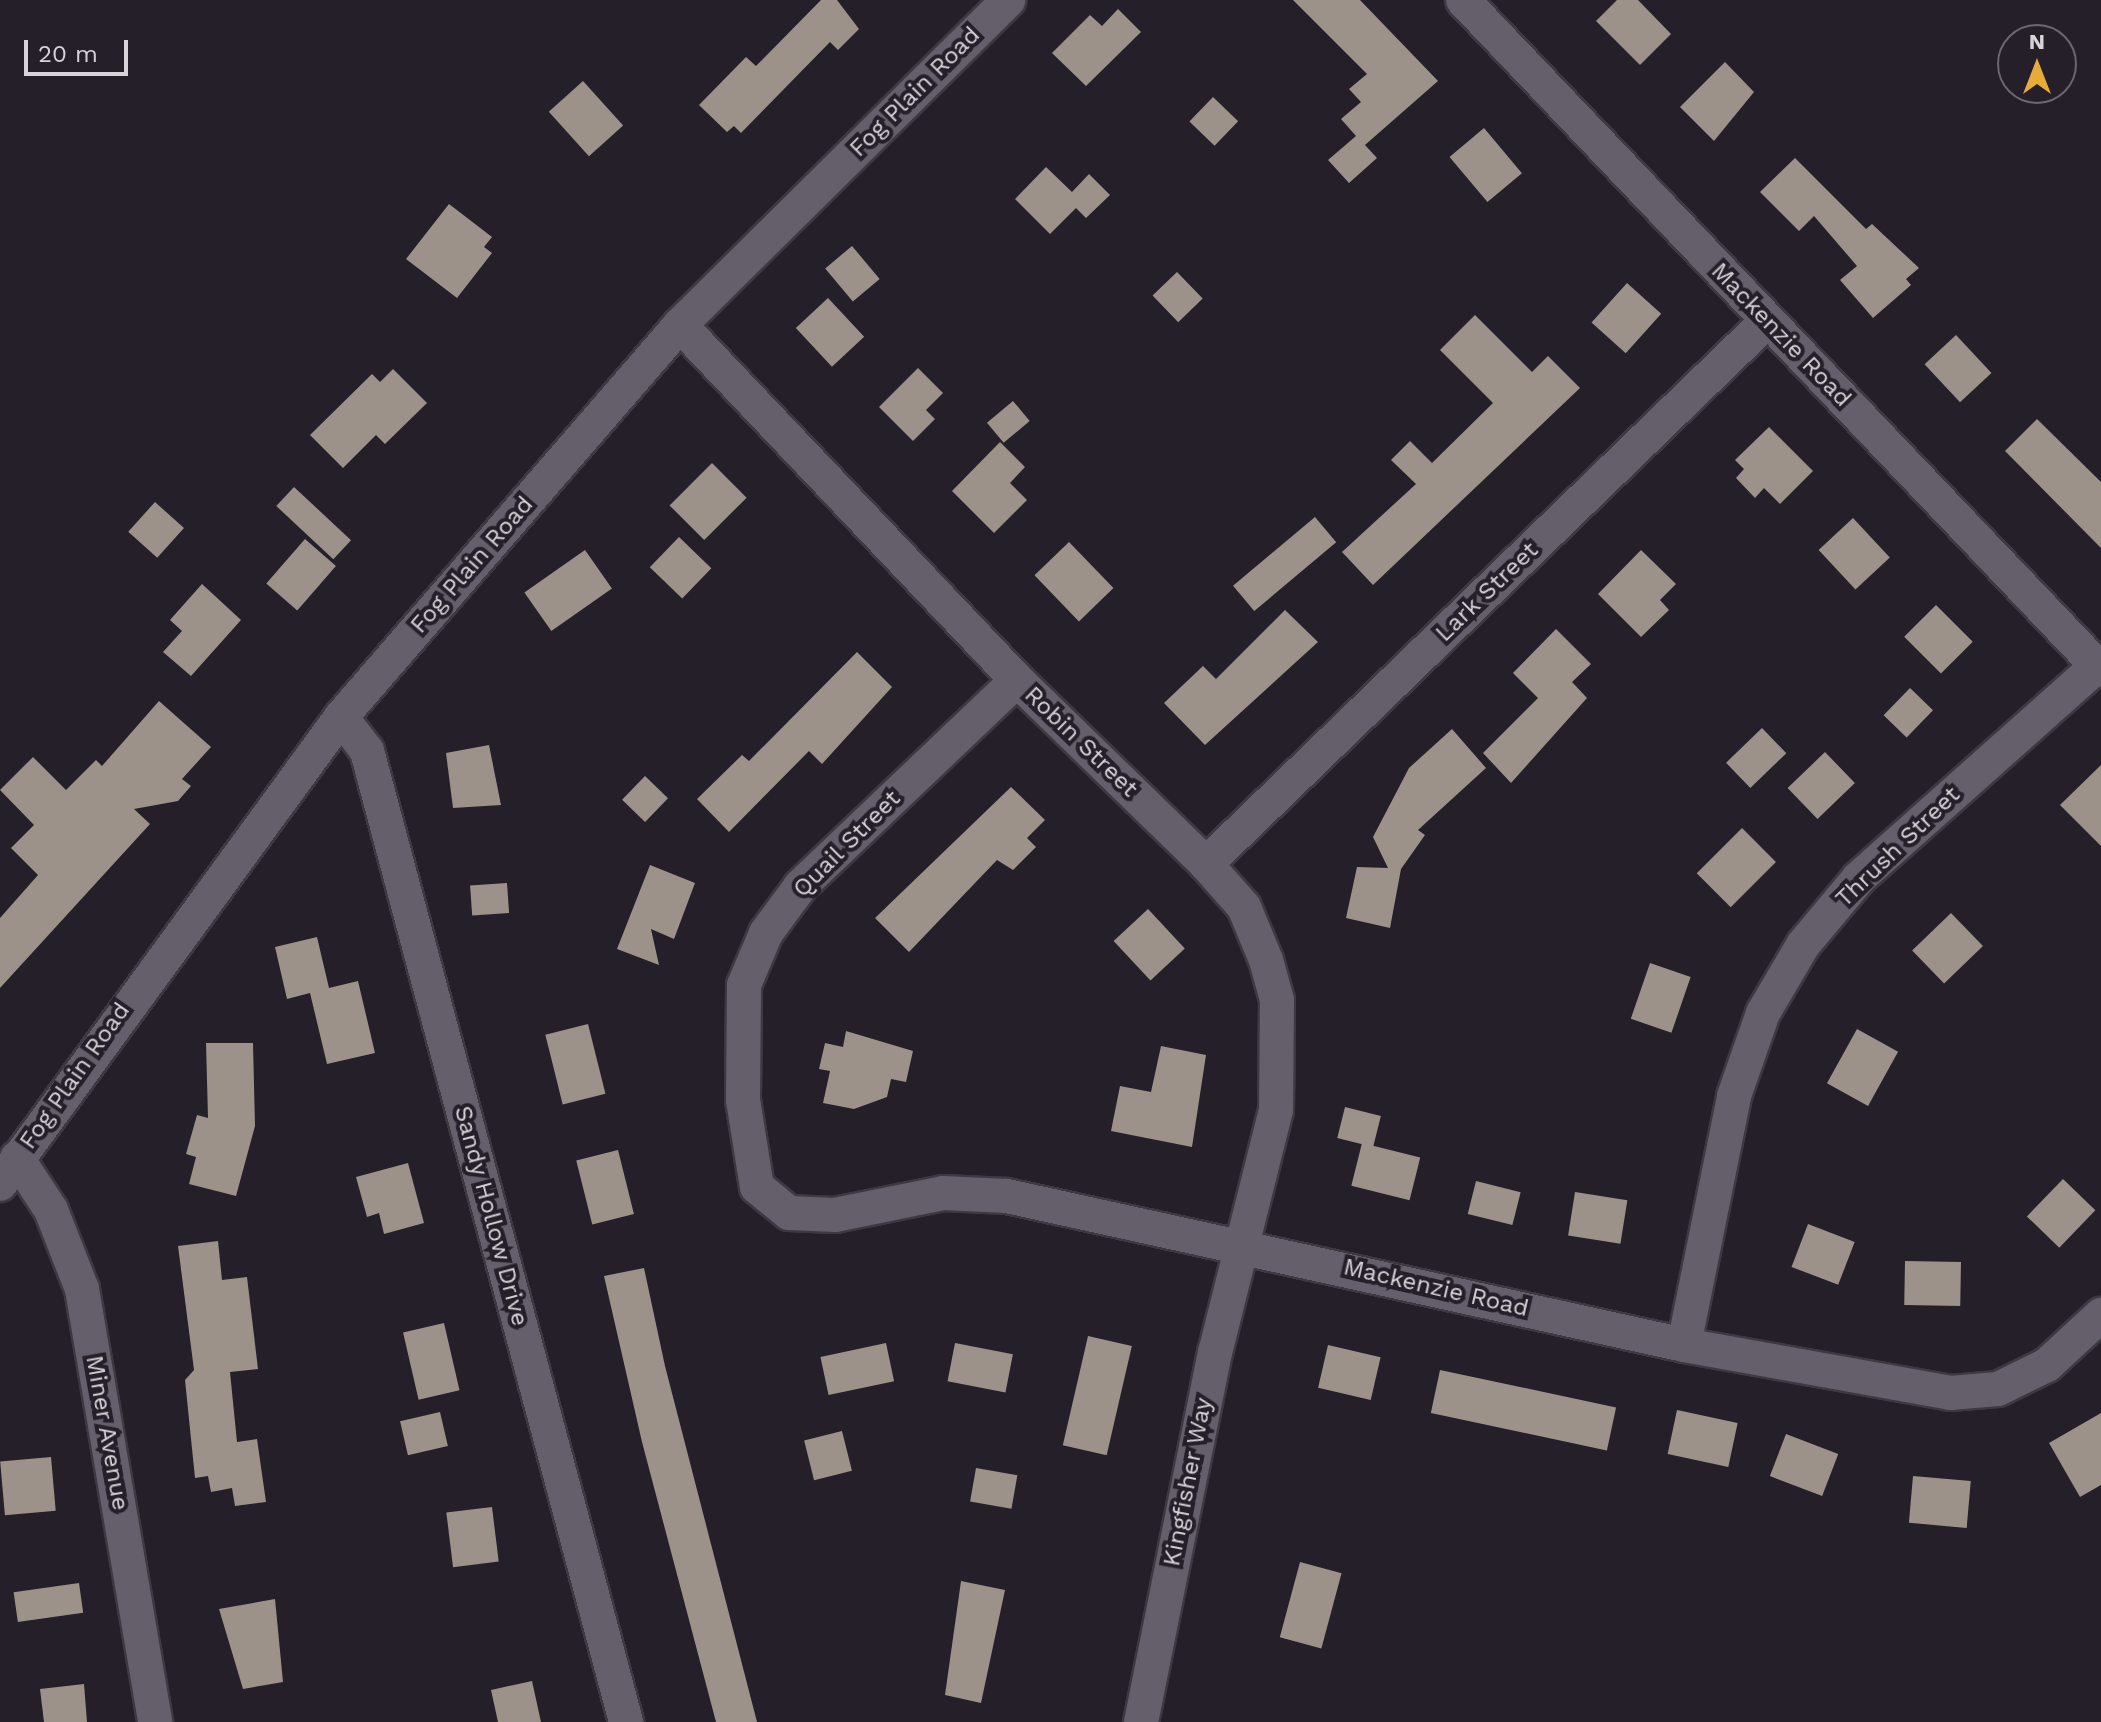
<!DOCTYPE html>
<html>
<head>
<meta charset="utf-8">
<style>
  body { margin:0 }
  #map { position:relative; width:2101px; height:1722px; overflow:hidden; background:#241f28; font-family:"Work Sans",sans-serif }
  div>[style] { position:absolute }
  .building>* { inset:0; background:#9d928a; transform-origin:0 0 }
  .roads { filter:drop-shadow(2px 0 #3d3941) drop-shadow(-2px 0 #3d3941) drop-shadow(0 2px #3d3941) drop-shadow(0 -2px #3d3941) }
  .minor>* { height:34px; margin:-17px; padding:0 17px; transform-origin:17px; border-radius:17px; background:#645f6a }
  span { translate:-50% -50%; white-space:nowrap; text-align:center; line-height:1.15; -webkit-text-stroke:8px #241f28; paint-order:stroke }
  .street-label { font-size:24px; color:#d6d3d9 }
  .north { position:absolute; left:1997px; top:24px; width:80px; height:80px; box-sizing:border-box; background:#241f28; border:2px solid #6b676f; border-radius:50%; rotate:0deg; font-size:22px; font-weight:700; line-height:32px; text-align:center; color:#d6d3d9 }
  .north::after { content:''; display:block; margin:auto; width:28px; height:36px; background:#e7ac37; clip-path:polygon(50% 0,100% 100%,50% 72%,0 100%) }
  .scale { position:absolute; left:24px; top:40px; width:104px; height:36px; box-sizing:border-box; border:4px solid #d6d3d9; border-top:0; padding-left:10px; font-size:24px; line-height:28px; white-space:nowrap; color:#d6d3d9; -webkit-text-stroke:6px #241f28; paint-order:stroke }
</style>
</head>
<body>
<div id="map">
  <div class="building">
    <i style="clip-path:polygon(821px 0,837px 0,859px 29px,838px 50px,830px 42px,741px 133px,734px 126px,727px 132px,699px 105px,746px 57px,756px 66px)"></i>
    <i style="clip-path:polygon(1293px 0,1360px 0,1438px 81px,1365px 145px,1377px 158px,1349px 183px,1328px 160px,1356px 136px,1341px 119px,1361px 102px,1349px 89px,1367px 74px)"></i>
    <i style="clip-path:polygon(1617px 0,1638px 0,1671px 34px,1640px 65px,1596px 21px)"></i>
    <i style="clip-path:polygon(1118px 9px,1141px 32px,1086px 86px,1052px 53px,1090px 15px,1102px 26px)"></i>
    <i style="clip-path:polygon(1725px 62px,1754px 92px,1714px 141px,1680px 107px)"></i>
    <i style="left:583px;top:81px;width:60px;height:46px;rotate:48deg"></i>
    <i style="left:1213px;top:97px;width:35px;height:34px;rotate:44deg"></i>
    <i style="left:1484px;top:128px;width:59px;height:45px;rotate:50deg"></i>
    <i style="clip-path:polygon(1795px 158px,1866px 229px,1872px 224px,1919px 268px,1906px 279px,1911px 285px,1873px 318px,1840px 280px,1857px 266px,1814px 216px,1799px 231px,1760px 192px)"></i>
    <i style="clip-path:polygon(1046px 167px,1072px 192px,1089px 174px,1110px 195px,1086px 218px,1076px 208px,1050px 234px,1015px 199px)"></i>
    <i style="clip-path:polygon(449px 204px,492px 237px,484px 247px,492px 253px,457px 298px,406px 259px)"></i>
    <i style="left:852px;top:246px;width:43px;height:35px;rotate:50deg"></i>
    <i style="left:1177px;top:272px;width:37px;height:34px;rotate:46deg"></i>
    <i style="left:1627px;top:283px;width:46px;height:53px;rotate:42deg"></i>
    <i style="left:828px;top:298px;width:53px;height:44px;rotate:47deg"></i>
    <i style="clip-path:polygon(1475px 315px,1532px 372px,1548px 356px,1580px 388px,1373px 585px,1342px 552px,1416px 484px,1391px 460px,1410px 441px,1432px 463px,1493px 403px,1440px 350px)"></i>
    <i style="left:1956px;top:335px;width:52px;height:43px;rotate:47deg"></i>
    <i style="clip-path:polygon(918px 368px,943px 393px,926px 410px,935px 419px,913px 441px,879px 407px)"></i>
    <i style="clip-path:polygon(393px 369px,427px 403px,385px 444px,376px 435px,343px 468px,310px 435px,372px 374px,380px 382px)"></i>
    <i style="left:1013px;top:401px;width:26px;height:34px;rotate:50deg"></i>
    <i style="clip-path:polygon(2037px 419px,2101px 482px,2101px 548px,2005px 451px)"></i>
    <i style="clip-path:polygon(1769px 427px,1813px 471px,1780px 504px,1764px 488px,1755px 498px,1736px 478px,1744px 469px,1735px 460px)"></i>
    <i style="clip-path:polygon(1000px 442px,1025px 467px,1010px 483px,1027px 500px,994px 533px,952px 491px)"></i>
    <i style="left:712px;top:463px;width:49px;height:60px;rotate:45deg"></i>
    <i style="left:294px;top:487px;width:78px;height:26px;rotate:43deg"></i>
    <i style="left:155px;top:502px;width:39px;height:40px;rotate:42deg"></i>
    <i style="left:1315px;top:517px;width:33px;height:107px;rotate:50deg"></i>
    <i style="left:1853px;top:518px;width:54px;height:47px;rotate:47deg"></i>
    <i style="left:679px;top:537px;width:45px;height:42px;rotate:44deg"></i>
    <i style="left:305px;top:539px;width:41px;height:59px;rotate:41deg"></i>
    <i style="left:1069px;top:542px;width:64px;height:48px;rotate:46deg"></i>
    <i style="left:585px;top:550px;width:47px;height:74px;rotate:55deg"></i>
    <i style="clip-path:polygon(1641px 550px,1676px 584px,1660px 600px,1669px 610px,1641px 637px,1598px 594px)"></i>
    <i style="clip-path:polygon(202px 584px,241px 620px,191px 676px,163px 652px,182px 631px,170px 620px)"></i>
    <i style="left:1936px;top:605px;width:52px;height:45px;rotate:45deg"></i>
    <i style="clip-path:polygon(1285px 610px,1318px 642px,1205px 745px,1164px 703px,1203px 666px,1216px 679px)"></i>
    <i style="clip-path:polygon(1556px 629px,1591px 664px,1572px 682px,1587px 698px,1511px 783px,1483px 753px,1538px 698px,1513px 673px)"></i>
    <i style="clip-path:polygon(857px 652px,892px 687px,822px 764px,809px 751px,729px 832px,697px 799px,742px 755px,749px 761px)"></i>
    <i style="left:1910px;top:688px;width:32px;height:38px;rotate:44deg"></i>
    <i style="clip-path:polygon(159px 701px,211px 747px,182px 779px,191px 786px,178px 801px,134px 809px,150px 824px,0 988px,0 918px,38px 875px,11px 848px,34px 825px,0 790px,33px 757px,66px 790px,96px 760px,102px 766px)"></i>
    <i style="left:1762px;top:728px;width:35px;height:50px;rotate:46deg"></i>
    <i style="clip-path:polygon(1452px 729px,1486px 768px,1418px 830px,1425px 835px,1401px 869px,1390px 928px,1346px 918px,1357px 867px,1388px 868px,1373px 837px,1409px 768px)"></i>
    <i style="clip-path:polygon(489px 745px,501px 805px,453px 808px,446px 753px)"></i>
    <i style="left:1825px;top:752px;width:43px;height:52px;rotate:46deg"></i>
    <i style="clip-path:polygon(2101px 765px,2101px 846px,2060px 805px)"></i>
    <i style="left:645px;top:776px;width:32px;height:33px;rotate:44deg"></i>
    <i style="clip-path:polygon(1011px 787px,1045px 820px,1027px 838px,1036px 847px,1013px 870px,997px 860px,909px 952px,875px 918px)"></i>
    <i style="left:1742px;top:828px;width:48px;height:64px;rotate:45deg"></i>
    <i style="clip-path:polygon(650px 865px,695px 883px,674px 939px,651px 929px,659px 965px,617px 949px)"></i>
    <i style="left:507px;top:883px;width:30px;height:37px;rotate:86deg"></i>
    <i style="left:1148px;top:909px;width:54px;height:47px;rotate:47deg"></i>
    <i style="left:1951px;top:913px;width:46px;height:54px;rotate:46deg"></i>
    <i style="clip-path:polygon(317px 937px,329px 988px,358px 981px,375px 1053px,327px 1064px,310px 993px,287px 999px,275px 947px)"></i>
    <i style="left:1650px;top:963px;width:43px;height:59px;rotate:19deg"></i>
    <i style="left:588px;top:1024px;width:72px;height:44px;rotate:76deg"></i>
    <i style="left:1857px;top:1029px;width:47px;height:62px;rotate:29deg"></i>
    <i style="clip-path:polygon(846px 1031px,913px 1051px,906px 1082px,891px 1079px,887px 1097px,854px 1109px,823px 1103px,830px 1071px,819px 1069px,825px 1043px,843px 1047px)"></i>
    <i style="clip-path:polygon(206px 1043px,253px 1043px,255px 1126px,236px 1196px,189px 1184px,196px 1157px,186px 1154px,197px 1115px,208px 1118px)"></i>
    <i style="clip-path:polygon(1161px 1046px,1206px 1055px,1192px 1147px,1111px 1131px,1120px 1086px,1151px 1092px)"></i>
    <i style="left:1345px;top:1107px;width:37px;height:32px;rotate:14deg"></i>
    <i style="left:1362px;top:1143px;width:60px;height:44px;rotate:14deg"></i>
    <i style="left:618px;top:1150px;width:66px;height:43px;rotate:76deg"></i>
    <i style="clip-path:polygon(408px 1163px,424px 1223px,384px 1234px,379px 1213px,367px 1217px,356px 1177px)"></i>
    <i style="left:2063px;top:1179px;width:45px;height:52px;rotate:44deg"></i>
    <i style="left:1476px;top:1181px;width:46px;height:34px;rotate:14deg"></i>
    <i style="left:1575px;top:1192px;width:53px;height:44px;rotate:9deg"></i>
    <i style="left:1808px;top:1224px;width:50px;height:46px;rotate:21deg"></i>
    <i style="clip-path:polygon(218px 1241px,222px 1280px,247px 1277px,258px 1369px,230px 1372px,237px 1442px,257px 1439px,266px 1502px,235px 1506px,232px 1488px,211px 1492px,208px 1476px,195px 1478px,185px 1380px,194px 1370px,178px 1246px)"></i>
    <i style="left:1905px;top:1261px;width:56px;height:44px;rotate:1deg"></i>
    <i style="clip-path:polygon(644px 1268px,665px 1366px,757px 1722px,716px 1722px,642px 1442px,604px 1276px)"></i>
    <i style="left:444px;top:1323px;width:69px;height:42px;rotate:77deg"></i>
    <i style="left:1088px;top:1336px;width:45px;height:112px;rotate:13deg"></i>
    <i style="left:886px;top:1343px;width:39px;height:67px;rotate:78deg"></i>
    <i style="left:955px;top:1343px;width:59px;height:39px;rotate:11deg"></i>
    <i style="left:1328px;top:1345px;width:54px;height:44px;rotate:13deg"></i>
    <i style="left:1440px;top:1370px;width:180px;height:44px;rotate:12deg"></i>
    <i style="left:1677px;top:1410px;width:62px;height:45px;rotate:12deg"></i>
    <i style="left:440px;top:1412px;width:35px;height:41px;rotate:77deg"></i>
    <i style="clip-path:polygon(2101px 1413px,2101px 1485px,2080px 1497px,2049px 1443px)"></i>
    <i style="left:842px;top:1431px;width:41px;height:39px;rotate:76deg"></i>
    <i style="left:1786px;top:1434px;width:56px;height:45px;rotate:21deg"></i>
    <i style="left:51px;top:1457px;width:54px;height:51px;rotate:85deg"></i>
    <i style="left:976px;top:1468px;width:42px;height:34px;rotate:10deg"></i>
    <i style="left:1913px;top:1476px;width:58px;height:47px;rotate:5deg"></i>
    <i style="left:492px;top:1507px;width:55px;height:46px;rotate:83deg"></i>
    <i style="left:1300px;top:1562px;width:43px;height:78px;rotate:15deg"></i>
    <i style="clip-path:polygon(961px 1581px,1005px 1590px,981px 1703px,945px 1695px)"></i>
    <i style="left:79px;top:1583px;width:30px;height:66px;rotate:82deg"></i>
    <i style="clip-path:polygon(275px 1599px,283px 1682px,243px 1689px,219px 1609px)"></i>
    <i style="clip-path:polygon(532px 1681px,541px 1722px,498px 1722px,491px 1690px)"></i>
    <i style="clip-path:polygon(84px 1684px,87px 1722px,44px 1722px,40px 1689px)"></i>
  </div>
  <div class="roads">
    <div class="minor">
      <i style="left:1463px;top:0;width:925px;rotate:46.4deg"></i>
      <i style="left:680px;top:325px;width:489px;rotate:46.5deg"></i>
      <i style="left:1017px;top:680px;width:264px;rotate:44.2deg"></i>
      <i style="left:1206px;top:864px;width:57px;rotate:48.5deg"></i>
      <i style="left:1244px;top:907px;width:57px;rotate:67.5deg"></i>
      <i style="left:1266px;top:960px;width:41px;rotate:74.6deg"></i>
      <i style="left:1277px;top:1000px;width:110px;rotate:90.5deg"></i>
      <i style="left:1276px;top:1110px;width:250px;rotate:104.1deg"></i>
      <i style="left:1215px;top:1352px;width:377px;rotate:101.3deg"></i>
      <i style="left:1017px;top:680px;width:300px;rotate:136.4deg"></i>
      <i style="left:800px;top:887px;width:57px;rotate:126.5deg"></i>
      <i style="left:766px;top:933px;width:56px;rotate:112.9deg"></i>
      <i style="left:744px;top:985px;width:115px;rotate:90.5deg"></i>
      <i style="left:743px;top:1100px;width:88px;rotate:80.9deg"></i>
      <i style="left:757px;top:1187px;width:41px;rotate:39.1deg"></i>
      <i style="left:789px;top:1213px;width:46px;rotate:2.5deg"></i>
      <i style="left:835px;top:1215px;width:110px;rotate:-11.5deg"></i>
      <i style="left:943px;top:1193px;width:64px;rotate:2.7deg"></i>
      <i style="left:1007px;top:1196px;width:693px;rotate:12.41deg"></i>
      <i style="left:1684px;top:1345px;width:270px;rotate:10.2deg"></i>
      <i style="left:1950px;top:1393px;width:48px;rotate:-4.8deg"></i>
      <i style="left:1998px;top:1389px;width:55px;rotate:-26.1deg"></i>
      <i style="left:2047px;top:1365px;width:74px;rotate:-42.8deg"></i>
      <i style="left:341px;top:717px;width:43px;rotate:52.6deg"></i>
      <i style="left:367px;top:751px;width:1005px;rotate:75.06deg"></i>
      <i style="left:1206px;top:864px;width:781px;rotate:-44.07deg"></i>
      <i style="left:17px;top:1158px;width:62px;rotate:56.8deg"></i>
      <i style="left:51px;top:1210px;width:85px;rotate:68.6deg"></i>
      <i style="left:82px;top:1289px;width:439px;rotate:80.4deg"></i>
      <i style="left:0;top:1184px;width:578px;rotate:-53.86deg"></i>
      <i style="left:341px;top:717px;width:518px;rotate:-49.15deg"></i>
      <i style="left:680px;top:325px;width:462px;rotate:-44.7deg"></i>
      <i style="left:1684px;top:1345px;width:254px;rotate:-78.6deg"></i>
      <i style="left:1734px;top:1096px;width:88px;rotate:-70.7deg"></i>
      <i style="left:1763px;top:1013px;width:79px;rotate:-59.5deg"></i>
      <i style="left:1803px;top:945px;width:87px;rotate:-50.1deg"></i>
      <i style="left:1859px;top:878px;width:319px;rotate:-41.7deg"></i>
    </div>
  </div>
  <div class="street-label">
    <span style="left:915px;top:92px;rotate:-45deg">Fog Plain Road</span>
    <span style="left:1781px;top:335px;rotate:46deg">Mackenzie Road</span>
    <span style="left:472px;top:565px;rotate:-49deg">Fog Plain Road</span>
    <span style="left:1487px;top:592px;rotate:-44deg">Lark Street</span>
    <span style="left:1081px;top:742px;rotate:44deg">Robin Street</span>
    <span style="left:847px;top:844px;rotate:-45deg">Quail Street</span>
    <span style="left:1898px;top:847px;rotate:-44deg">Thrush Street</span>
    <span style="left:75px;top:1076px;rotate:-55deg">Fog Plain Road</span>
    <span style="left:491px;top:1216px;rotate:75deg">Sandy Hollow Drive</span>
    <span style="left:1436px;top:1288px;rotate:13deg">Mackenzie Road</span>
    <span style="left:107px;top:1433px;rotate:80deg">Miner Avenue</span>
    <span style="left:1188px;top:1482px;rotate:-79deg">Kingfisher Way</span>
  </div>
  <div class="north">N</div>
  <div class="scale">20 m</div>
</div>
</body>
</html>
